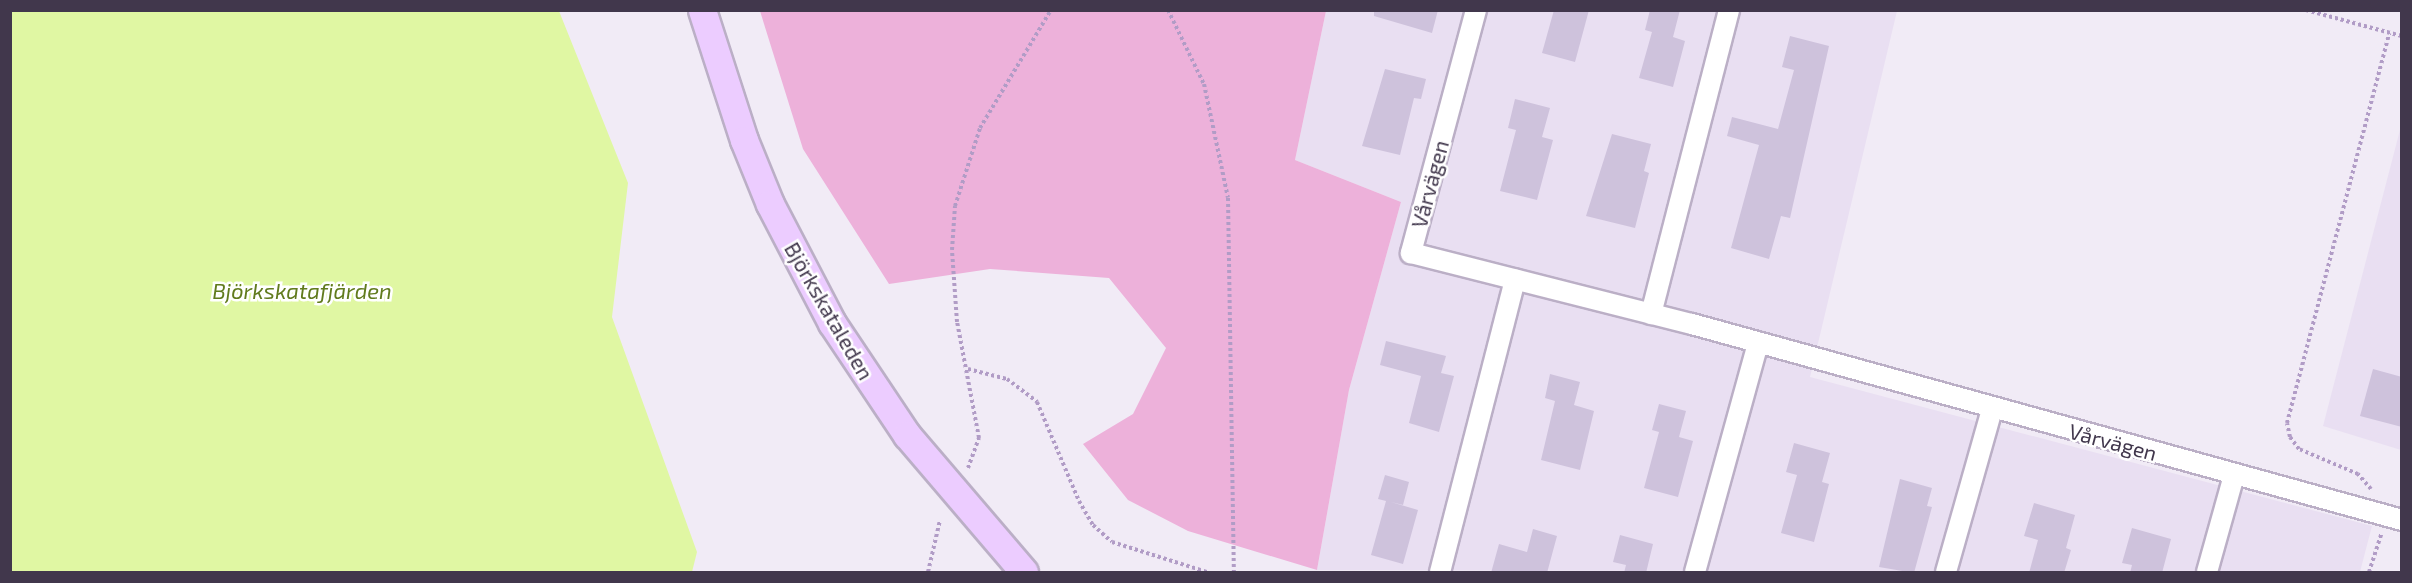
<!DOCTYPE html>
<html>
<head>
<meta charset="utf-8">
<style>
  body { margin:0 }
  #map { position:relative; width:2412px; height:583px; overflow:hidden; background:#f1ebf6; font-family:"Exo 2",sans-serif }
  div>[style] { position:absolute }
  .residential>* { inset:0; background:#e9dff2 }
  .green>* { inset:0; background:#edb1da }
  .water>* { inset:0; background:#e0f7a3 }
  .building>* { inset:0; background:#cec2dc }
  .path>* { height:4px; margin-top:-2px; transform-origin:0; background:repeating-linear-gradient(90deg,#b19cc6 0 3px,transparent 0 6px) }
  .roads { filter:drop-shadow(2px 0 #bbafc6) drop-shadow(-2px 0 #bbafc6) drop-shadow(0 2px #bbafc6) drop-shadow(0 -2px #bbafc6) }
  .minor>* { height:20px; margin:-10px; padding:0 10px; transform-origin:10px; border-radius:10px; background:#fff }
  .secondary>* { height:27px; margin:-13.5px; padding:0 13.5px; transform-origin:13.5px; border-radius:13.5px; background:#ecccff }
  span { translate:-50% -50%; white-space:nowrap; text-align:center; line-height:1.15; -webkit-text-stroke:5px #fff; paint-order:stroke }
  .street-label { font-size:21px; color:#41374c }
  .water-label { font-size:22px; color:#617b1d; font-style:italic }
  .frame { position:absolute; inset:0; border:12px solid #41374c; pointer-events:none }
</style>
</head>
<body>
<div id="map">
  <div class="residential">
    <i style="clip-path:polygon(1326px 11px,1897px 11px,1810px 377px,2372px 526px,2360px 572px,1317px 570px,1349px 390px,1401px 202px,1295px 160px)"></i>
    <i style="clip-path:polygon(2401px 126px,2401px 450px,2323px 426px)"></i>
  </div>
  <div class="green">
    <i style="clip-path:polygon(760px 11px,1326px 11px,1295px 160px,1401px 202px,1349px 390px,1317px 570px,1188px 531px,1128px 500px,1083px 444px,1133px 414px,1166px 348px,1109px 278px,990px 269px,889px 284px,803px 149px)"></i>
  </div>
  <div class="water">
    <i style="clip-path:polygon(559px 11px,628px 183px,612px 317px,697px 552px,692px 572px,11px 572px,11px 11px)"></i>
  </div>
  <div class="building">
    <i style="clip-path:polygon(1374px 10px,1438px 10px,1432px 33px,1374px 16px)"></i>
    <i style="clip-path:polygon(1554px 10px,1589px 10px,1575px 62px,1542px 53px)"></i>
    <i style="clip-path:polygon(1650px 10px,1680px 10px,1673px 37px,1685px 41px,1673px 87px,1639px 78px,1652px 32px,1645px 30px)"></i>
    <i style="clip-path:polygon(1790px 36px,1829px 46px,1790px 218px,1781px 216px,1769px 259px,1731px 248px,1759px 145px,1727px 136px,1732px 117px,1778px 129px,1794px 70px,1782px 67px)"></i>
    <i style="clip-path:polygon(1385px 69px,1426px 79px,1421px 99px,1414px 98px,1400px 155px,1362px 146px)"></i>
    <i style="clip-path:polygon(1515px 99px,1550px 108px,1542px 137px,1553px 140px,1537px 200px,1500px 191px,1516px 130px,1508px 128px)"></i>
    <i style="clip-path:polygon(1612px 134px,1651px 144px,1644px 171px,1649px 173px,1635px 228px,1586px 216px)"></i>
    <i style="clip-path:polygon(1386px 341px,1446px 356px,1441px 373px,1454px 376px,1439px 432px,1409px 423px,1421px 376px,1380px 365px)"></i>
    <i style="clip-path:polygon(2373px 369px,2402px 377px,2402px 427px,2360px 416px)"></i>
    <i style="clip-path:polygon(1550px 374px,1580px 382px,1574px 405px,1594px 411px,1580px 470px,1541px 460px,1555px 401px,1545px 398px)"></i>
    <i style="clip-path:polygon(1659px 404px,1686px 411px,1679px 437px,1693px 441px,1678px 497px,1644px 488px,1659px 432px,1652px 430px)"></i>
    <i style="clip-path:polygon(1794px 443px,1830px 453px,1822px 482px,1829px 484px,1814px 542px,1781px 533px,1797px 475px,1786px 472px)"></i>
    <i style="clip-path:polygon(1385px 475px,1409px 482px,1403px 505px,1391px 502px,1418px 510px,1403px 564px,1371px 555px,1386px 501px,1378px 499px)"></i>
    <i style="clip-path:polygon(1900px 479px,1932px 488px,1927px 506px,1932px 507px,1914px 573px,1879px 567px)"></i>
    <i style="clip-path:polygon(2034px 503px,2075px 515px,2066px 548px,2071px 550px,2064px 573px,2029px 573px,2038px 540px,2024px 536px)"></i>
    <i style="clip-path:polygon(2132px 528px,2171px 539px,2162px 573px,2130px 573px,2132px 565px,2122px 563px)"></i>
    <i style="clip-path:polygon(1533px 529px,1557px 536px,1547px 573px,1491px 573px,1499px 544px,1527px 552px)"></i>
    <i style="clip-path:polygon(1620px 535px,1653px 544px,1646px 573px,1624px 573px,1626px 565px,1613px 562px)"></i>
  </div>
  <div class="path">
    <i style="left:1168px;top:10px;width:82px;rotate:64.1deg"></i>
    <i style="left:1204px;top:84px;width:116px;rotate:78.1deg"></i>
    <i style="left:1228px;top:198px;width:374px;rotate:89.1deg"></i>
    <i style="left:2306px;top:10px;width:99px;rotate:15.2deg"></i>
    <i style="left:968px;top:369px;width:40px;rotate:14.4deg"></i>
    <i style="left:1007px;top:379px;width:38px;rotate:37deg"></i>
    <i style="left:1037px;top:402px;width:108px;rotate:67deg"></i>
    <i style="left:1079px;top:501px;width:28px;rotate:60deg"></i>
    <i style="left:1093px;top:525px;width:25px;rotate:42deg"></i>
    <i style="left:1112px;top:542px;width:100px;rotate:17.5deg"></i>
    <i style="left:968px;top:468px;width:32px;rotate:-70deg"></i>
    <i style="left:979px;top:438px;width:118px;rotate:-100.7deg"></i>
    <i style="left:957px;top:322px;width:72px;rotate:-94deg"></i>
    <i style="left:952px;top:250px;width:44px;rotate:-86.1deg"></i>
    <i style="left:955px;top:206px;width:82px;rotate:-72.2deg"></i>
    <i style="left:980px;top:128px;width:138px;rotate:-59deg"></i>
    <i style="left:2371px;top:489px;width:20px;rotate:-131deg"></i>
    <i style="left:2358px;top:474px;width:64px;rotate:-157deg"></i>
    <i style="left:2299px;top:449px;width:15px;rotate:-127deg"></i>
    <i style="left:2290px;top:437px;width:14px;rotate:-102deg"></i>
    <i style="left:2287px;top:423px;width:403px;rotate:-75.3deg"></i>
    <i style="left:928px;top:572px;width:53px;rotate:-77deg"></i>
    <i style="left:2369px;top:572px;width:40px;rotate:-72deg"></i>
  </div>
  <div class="roads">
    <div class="minor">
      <i style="left:1476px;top:10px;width:252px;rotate:105deg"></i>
      <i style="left:1411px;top:253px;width:290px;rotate:14.2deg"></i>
      <i style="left:1692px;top:324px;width:737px;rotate:15.43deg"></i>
      <i style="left:1651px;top:314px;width:314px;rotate:-75.6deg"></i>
      <i style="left:1440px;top:572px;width:302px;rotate:-75.6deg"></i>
      <i style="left:1695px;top:572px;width:238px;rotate:-74.6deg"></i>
      <i style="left:1946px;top:572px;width:169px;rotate:-74.2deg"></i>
      <i style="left:2207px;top:572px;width:101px;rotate:-74.4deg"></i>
    </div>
    <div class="secondary">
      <i style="left:702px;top:10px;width:137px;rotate:72.1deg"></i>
      <i style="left:744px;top:140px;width:69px;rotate:67.9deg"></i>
      <i style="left:770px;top:204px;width:134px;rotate:62.5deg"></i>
      <i style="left:832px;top:323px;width:135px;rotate:56.2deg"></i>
      <i style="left:907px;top:435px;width:180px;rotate:49.5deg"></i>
    </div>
  </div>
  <div class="street-label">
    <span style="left:1430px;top:184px;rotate:-75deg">Vårvägen</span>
    <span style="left:829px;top:311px;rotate:60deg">Björkskataleden</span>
    <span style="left:2113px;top:442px;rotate:15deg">Vårvägen</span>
  </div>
  <div class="water-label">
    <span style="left:302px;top:291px">Björkskatafjärden</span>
  </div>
  <div class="frame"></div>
</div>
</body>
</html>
